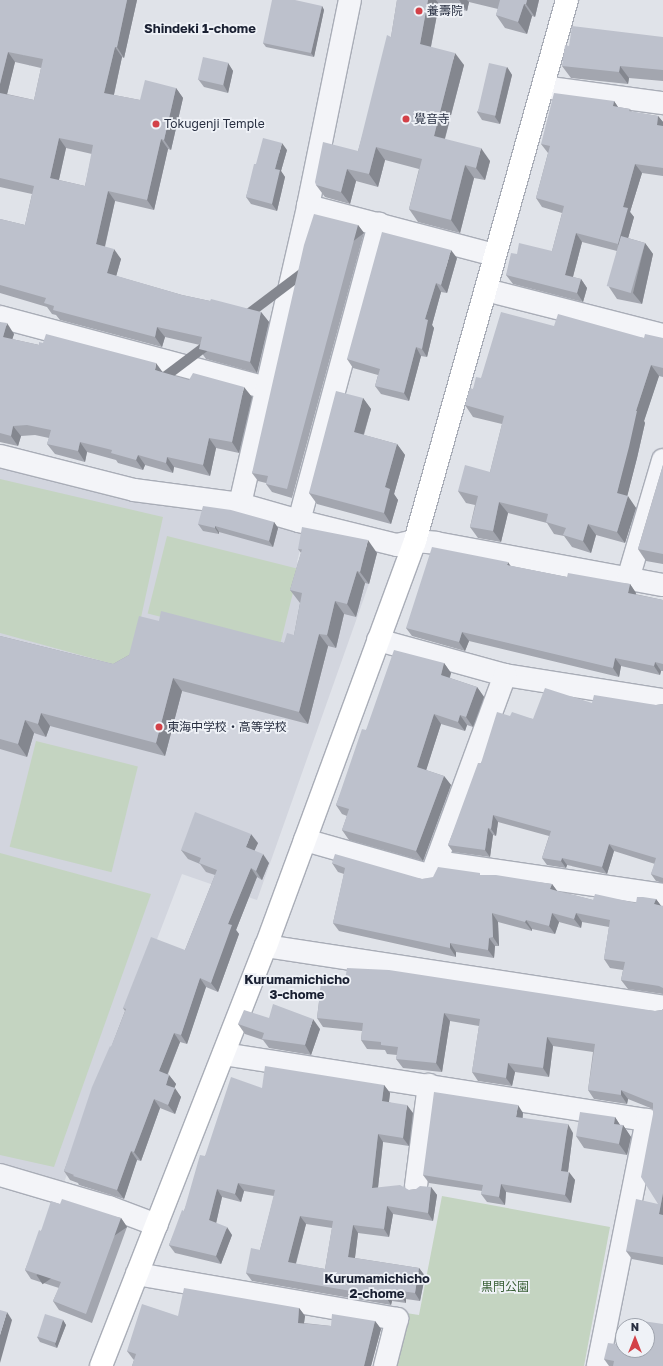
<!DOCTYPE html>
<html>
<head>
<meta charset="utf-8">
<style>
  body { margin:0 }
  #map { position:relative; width:663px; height:1366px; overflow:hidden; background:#e0e3e9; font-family:"Golos Text","Noto Sans JP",sans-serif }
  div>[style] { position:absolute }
  .built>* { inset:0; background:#d2d5de }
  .green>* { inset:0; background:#c4d4c1; transform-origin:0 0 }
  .roads { filter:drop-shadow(1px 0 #a9adb7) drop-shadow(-1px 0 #a9adb7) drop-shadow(0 1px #a9adb7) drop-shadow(0 -1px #a9adb7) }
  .street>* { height:22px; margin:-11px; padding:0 11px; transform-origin:11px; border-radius:11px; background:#f3f4f8 }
  .secondary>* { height:22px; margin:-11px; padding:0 11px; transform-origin:11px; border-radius:11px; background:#fff }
  .wall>* { inset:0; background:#a3a6af }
  .shaded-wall>* { inset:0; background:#84878f; transform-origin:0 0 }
  .building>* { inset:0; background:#bdc1cc; transform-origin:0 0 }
  .dots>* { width:11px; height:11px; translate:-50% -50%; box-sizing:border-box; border:2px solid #eff2f7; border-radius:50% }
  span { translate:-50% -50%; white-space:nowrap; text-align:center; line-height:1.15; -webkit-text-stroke:3.5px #eff2f7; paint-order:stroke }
  .poi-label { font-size:12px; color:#282f41 }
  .left { translate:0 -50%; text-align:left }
  .park-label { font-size:12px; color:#385e35 }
  .neighbourhood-label { font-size:13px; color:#1a2032; font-weight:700 }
  .north { position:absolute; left:615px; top:1318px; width:40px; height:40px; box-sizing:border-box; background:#eff2f7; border:1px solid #9fa4ae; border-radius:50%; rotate:0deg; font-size:11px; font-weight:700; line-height:16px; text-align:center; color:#282f41 }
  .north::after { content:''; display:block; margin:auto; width:14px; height:18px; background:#d34148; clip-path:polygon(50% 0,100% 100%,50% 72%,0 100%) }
</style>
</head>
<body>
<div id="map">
  <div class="built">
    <i style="clip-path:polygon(0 463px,305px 530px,297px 562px,370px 581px,257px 900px,182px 874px,63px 1185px,0 1169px)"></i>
  </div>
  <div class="green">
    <i style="clip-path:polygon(0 479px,163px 517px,133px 654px,113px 664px,0 633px)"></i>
    <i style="left:167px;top:536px;width:136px;height:80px;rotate:14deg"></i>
    <i style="left:36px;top:741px;width:105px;height:109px;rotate:14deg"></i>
    <i style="clip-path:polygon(0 853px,151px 894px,54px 1167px,0 1155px)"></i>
    <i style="clip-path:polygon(442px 1196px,610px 1227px,584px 1366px,394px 1366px,406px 1313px,419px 1315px)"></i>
  </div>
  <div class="roads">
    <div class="street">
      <i style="left:544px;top:87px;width:120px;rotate:7.7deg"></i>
      <i style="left:308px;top:206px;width:193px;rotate:14.7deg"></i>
      <i style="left:486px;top:290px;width:183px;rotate:14.3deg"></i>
      <i style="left:0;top:317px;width:275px;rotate:14.9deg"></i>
      <i style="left:0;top:456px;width:138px;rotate:14.2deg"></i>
      <i style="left:134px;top:490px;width:107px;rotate:7.5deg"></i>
      <i style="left:240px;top:504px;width:61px;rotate:16.1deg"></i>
      <i style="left:299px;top:521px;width:101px;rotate:13.8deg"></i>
      <i style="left:397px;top:545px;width:18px;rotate:-13deg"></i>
      <i style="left:415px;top:541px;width:21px;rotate:5deg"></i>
      <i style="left:436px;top:543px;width:231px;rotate:10.5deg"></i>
      <i style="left:240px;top:504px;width:306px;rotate:-77.1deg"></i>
      <i style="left:308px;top:206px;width:210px;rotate:-78.5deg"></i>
      <i style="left:299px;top:521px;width:308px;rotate:-74.9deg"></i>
      <i style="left:628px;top:579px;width:124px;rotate:-73.6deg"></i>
      <i style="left:378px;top:640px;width:132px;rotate:15.4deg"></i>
      <i style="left:505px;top:675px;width:160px;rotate:9deg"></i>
      <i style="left:305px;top:840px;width:131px;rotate:15.9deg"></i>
      <i style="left:431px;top:876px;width:214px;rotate:-69.8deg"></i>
      <i style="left:437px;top:862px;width:228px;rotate:8.3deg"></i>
      <i style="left:266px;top:946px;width:402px;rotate:8.7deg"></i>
      <i style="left:224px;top:1054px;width:428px;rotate:8.9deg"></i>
      <i style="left:647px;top:1120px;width:251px;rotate:101.3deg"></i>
      <i style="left:0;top:1175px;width:114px;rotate:16.4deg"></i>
      <i style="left:109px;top:1207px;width:51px;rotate:20.6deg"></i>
      <i style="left:416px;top:1186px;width:102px;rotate:-82.7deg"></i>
      <i style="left:137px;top:1274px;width:264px;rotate:9.8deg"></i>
      <i style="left:397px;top:1319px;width:49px;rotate:104.3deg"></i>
    </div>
    <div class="secondary">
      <i style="left:101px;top:1366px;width:451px;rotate:-68.6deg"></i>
      <i style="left:266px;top:946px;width:432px;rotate:-69.8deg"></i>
      <i style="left:415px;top:541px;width:562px;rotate:-74.31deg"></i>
    </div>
  </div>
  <div class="wall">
    <i style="clip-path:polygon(evenodd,0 0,137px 0,124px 58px,122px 57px,114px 95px,140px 100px,176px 88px,183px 98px,171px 150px,168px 149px,154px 210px,115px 201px,105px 247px,121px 259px,116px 276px,182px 295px,210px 301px,261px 312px,269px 322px,257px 373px,206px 359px,199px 349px,200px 345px,165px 337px,162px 347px,60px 320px,56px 315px,52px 314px,47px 307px,0 293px,0 219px,25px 225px,32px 194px,0 187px,0 0,15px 62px,41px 68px,34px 100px,7px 94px,15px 62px,0 0,66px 148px,92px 154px,85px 186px,59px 180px,66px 148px)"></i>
    <i style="clip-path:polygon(397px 0,539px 0,535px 17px,532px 16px,527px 34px,505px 28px,496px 15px,498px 9px,469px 2px,467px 11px,439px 4px,431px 47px,464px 65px,445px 139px,490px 161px,485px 180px,474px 178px,460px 233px,418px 222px,409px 209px,419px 169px,385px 160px,378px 187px,356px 181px,350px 204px,325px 197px,316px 185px,358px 151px,391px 37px)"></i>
    <i style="clip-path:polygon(322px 6px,324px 10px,314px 57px,266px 47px,263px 43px)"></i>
    <i style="clip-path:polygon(663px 37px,663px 81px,629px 78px,628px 84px,571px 78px,562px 66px,569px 46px)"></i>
    <i style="clip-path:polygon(228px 63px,233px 71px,228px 93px,204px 87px,198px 79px)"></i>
    <i style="clip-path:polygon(507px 67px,512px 75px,500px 124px,482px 120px,477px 112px)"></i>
    <i style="clip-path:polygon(614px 101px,618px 107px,630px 109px,632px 112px,658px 116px,663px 122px,663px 176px,642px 173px,630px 212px,634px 217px,628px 238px,645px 243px,653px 254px,642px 304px,617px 299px,609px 287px,617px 251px,582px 242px,573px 277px,581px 279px,587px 288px,583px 302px,513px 284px,506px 275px,517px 254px,552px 251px,562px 213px,542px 207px,536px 198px,548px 153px,541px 144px)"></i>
    <i style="clip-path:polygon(287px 150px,281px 171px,285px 177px,277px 211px,251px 204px,246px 197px,256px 164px)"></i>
    <i style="clip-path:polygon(358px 225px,364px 233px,292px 498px,272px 492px,266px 484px,266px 483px,258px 481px,252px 473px)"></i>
    <i style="clip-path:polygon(457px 258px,447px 293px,441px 292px,432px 325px,434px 328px,427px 357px,421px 356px,409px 401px,381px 394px,375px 386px,378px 375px,353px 368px,347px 359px)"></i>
    <i style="clip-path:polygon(0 322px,14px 334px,12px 339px,162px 372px,252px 397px,239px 453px,216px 448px,210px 476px,174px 467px,173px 473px,145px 465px,143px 470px,118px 463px,116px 460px,87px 452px,85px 462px,55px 454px,47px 444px,49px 438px,35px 435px,21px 436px,18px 446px,0 442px)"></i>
    <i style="clip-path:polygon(554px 326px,644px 338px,663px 338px,663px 377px,659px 376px,644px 421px,645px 423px,637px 458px,627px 496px,636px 508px,625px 543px,596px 535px,591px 553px,572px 547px,564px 536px,554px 534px,547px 523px,508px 513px,501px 542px,478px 538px,470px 527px,475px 505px,466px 503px,458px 491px,490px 472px,502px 424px,473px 417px,465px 405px,473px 389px,481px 378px)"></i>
    <i style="clip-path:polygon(363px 398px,371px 409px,364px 435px,397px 444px,405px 455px,394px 494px,398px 500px,391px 524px,317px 504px,309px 493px)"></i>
    <i style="clip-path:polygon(663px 465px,663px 564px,646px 561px,638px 549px)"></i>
    <i style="clip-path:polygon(274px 522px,278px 528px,273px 547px,219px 532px,219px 534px,203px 531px,198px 524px)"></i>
    <i style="clip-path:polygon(298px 549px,377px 553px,369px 584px,365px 583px,356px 617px,344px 614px,336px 648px,328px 646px,308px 724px,182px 691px,165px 756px,50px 726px,46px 737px,34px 733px,27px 757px,0 749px,0 636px,113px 664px,129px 655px,159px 621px,284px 643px,294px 635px,300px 603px,290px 590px,301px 553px)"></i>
    <i style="clip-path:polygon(511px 566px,567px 577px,630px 584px,636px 593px,635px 594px,663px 600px,663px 671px,661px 671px,660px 675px,621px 666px,619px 677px,469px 641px,465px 651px,412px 636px,406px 628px)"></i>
    <i style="clip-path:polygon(444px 663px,451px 673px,450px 678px,477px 687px,484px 697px,473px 727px,467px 725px,465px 731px,441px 724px,426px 770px,444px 776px,451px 785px,423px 861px,349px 840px,342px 830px,347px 816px,342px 814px,336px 805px,366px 730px)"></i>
    <i style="clip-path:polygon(592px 703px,656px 705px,663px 704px,663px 883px,656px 881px,651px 874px,655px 864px,614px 851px,607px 874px,567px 865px,566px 868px,547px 865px,542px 858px,549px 836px,498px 822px,496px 836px,493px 835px,490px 857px,453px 852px,448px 845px,481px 763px,510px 716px,533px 719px)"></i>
    <i style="clip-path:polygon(258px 843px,254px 851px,269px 863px,262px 880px,257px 877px,236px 930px,239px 934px,218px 992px,206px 987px,187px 1044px,180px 1042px,168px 1074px,176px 1084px,174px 1088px,181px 1097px,175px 1114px,160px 1108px,141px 1161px,137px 1160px,124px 1199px,79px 1185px,78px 1183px,70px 1180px,64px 1171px,125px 1011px,123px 1008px,185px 950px,215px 875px,206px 872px,200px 864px,188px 859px,181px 850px)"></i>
    <i style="clip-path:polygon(332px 863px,422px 879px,482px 875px,552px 884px,557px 891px,593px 900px,636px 903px,656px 899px,661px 906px,663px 906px,663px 994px,628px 989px,621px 980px,623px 970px,610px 968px,604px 959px,609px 927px,582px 922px,581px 928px,559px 922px,555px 934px,532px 929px,532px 931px,498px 922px,499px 946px,495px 946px,494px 958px,456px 952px,456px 957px,339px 931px,333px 923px,344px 874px,338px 872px)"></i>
    <i style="clip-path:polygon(322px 977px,655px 1011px,662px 1010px,663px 1009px,663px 1265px,632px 1259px,626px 1251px,658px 1204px,653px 1109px,628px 1099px,627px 1104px,594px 1099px,588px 1090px,593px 1052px,553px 1046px,549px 1077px,515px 1072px,512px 1086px,478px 1081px,472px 1072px,479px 1026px,450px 1021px,442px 1072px,403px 1068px,396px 1059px,397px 1055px,387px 1054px,385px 1050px,367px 1049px,361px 1040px,362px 1031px,323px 1027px,317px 1018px)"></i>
    <i style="clip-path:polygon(269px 1018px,320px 1029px,311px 1055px,269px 1048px,263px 1040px,245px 1034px,238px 1024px)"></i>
    <i style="clip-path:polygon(evenodd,384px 1085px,390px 1093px,389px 1102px,413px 1113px,409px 1146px,383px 1142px,378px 1188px,409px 1190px,431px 1187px,437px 1195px,433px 1221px,393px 1214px,389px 1237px,358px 1233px,355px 1258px,419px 1268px,425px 1276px,420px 1301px,406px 1299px,406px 1303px,392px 1301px,391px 1305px,252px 1281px,246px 1273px,260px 1250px,274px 1196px,244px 1191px,241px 1202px,222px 1197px,216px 1223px,232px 1235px,221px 1264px,175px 1253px,169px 1245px,184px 1211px,205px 1156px,262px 1088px,384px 1085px,306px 1224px,332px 1228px,325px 1269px,296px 1264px,306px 1224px)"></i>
    <i style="clip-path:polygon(523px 1113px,523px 1118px,573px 1133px,568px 1172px,575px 1180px,571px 1203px,506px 1192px,505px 1205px,487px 1202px,481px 1194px,482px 1191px,429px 1183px,423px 1175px)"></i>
    <i style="clip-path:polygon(615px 1117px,620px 1125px,623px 1125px,631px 1137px,627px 1155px,584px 1148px,576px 1136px)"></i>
    <i style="clip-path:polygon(60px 1204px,121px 1218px,127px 1227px,92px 1323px,59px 1310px,53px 1301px,59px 1288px,31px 1279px,25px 1270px,41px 1231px)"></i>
    <i style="clip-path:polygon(299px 1308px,305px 1316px,304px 1323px,331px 1326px,375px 1321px,381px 1329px,371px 1366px,132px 1366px,134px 1360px,133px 1359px,127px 1351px,178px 1316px)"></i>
    <i style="clip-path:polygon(63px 1320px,66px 1325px,57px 1348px,40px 1342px,37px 1337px)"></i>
    <i style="clip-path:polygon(647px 1350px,663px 1366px,609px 1366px,604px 1359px)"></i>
  </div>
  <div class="shaded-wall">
    <i style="clip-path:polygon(127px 0,137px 0,124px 58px,117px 47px)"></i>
    <i style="clip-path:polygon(428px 0,436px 0,439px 4px,429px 56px,420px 44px)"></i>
    <i style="clip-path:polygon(459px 0,467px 0,469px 2px,467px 11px)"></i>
    <i style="clip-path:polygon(527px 0,539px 0,535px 17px,526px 4px)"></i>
    <i style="clip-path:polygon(524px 4px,532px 16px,527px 34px,518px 22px)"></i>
    <i style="clip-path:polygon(322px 6px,324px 10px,314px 57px,311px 53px)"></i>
    <i style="clip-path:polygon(115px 47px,122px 57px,112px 103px,104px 93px)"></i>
    <i style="clip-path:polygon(8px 52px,15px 62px,2px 115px,0 112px,0 84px)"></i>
    <i style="clip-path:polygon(455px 53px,464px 65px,442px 149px,434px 136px)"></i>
    <i style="clip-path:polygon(228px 63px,233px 71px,228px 93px,223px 84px)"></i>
    <i style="clip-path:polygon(620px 66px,629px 78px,628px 84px,619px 72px)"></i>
    <i style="clip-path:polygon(507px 67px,512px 75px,500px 124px,495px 117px)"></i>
    <i style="clip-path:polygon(176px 88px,183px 98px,171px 150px,164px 140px)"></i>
    <i style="clip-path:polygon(614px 101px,620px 110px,613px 106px)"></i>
    <i style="clip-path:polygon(658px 116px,663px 122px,663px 133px,657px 125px)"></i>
    <i style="clip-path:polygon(59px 138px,66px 148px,57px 188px,50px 178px)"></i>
    <i style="clip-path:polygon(161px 139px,168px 149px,154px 210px,147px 200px)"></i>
    <i style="clip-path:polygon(282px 143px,287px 150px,281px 171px,285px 177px,277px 211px,272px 204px,275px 169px)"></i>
    <i style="clip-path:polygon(376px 147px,385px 160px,378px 187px,369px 174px)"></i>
    <i style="clip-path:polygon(481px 148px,490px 161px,485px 180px,476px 168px)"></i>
    <i style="clip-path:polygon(635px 164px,642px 173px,630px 212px,634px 217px,624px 253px,618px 244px,623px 207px)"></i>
    <i style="clip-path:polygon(465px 165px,474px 178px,460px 233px,451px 220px)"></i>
    <i style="clip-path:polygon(347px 169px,356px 181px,350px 204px,341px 192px)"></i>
    <i style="clip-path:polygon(108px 191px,115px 201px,103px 254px,96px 244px)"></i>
    <i style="left:358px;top:225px;width:10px;height:273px;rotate:53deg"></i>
    <i style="clip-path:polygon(576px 233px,582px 242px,571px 284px,565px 275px)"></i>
    <i style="clip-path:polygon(645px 243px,653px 254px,642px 304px,633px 293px)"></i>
    <i style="clip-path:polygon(114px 249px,121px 259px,114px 284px,107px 273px)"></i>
    <i style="clip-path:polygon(451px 250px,457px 258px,447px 293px,441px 285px)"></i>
    <i style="clip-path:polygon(581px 279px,587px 288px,583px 302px,577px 293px)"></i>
    <i style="clip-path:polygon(436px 283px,441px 292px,432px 325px,434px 328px,427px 357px,422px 349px,425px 319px)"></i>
    <i style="clip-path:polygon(261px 312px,269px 322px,257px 373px,250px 362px)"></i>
    <i style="clip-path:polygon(7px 323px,14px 334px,10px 347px,3px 337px)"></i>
    <i style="clip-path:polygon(157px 327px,165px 337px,162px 347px,155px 337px)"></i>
    <i style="clip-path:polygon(416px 347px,421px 356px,409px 401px,404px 393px)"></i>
    <i style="clip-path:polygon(156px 363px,164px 374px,155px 370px)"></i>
    <i style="clip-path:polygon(651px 365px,659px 376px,644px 421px,645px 423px,637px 458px,625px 505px,617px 493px,636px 411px)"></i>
    <i style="clip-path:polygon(244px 387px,252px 397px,239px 453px,232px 442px)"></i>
    <i style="clip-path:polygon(363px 398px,371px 409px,361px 443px,354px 432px)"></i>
    <i style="clip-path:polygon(13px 426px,21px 436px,18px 446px,11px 436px)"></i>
    <i style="clip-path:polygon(209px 438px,216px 448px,210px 476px,203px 465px)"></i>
    <i style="clip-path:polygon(80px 442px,87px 452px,85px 462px,78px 451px)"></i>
    <i style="clip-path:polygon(397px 444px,405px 455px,394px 494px,398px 500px,391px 524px,384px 513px,385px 487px)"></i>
    <i style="clip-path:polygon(138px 455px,145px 465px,143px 470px,136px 460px)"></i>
    <i style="clip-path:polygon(167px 457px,174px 467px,173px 473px,166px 463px)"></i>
    <i style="clip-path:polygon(628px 496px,636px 508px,625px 543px,617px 532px)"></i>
    <i style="clip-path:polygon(499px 502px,508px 513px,501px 542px,493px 531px)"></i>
    <i style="clip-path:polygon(274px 522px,278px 528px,273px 547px,269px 541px)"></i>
    <i style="clip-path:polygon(588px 524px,596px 535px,591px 553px,583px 541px)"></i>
    <i style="clip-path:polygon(215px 526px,219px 532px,219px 534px,215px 528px)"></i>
    <i style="clip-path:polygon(368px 540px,377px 553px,369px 584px,360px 572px)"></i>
    <i style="clip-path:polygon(508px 562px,514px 571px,507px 565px)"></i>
    <i style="clip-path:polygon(357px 571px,365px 583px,356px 617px,347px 604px)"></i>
    <i style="clip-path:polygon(630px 584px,636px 593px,634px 601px,628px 593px)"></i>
    <i style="clip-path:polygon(335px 601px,344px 614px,336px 648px,327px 635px)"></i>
    <i style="clip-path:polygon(462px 632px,469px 641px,465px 651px,459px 642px)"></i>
    <i style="clip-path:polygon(319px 634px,328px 646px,308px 724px,299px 712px)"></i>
    <i style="clip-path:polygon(615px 658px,621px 666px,619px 677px,613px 668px)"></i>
    <i style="clip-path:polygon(655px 662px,661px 671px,660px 675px,654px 666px)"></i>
    <i style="clip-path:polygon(444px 663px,451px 673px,447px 685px,441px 675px)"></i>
    <i style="clip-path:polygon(173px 678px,182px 691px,165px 756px,156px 743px)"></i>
    <i style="clip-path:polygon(477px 687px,484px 697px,473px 727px,466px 717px)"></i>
    <i style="clip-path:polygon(41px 713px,50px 726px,46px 737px,38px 724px)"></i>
    <i style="clip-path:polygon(434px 714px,441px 724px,424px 777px,417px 767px)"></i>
    <i style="clip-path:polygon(460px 715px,467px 725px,465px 731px,458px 722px)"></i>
    <i style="clip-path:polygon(25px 720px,34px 733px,27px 757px,18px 744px)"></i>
    <i style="clip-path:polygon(444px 776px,451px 785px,423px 861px,416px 851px)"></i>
    <i style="clip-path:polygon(493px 815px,498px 822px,496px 836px,491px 829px)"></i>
    <i style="clip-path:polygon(488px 828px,493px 835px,490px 857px,485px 850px)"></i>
    <i style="clip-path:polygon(251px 834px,258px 843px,252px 856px,246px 847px)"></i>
    <i style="clip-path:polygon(609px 844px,614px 851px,607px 874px,602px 867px)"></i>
    <i style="clip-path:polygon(263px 854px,269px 863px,262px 880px,256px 871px)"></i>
    <i style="clip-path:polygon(562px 858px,567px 865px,566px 868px,561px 861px)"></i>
    <i style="clip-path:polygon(251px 868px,257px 877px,236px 930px,239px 934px,218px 992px,211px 983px,228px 924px)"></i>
    <i style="clip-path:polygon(552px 884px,558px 892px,550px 889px)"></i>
    <i style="clip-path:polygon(656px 899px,662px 907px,654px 904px)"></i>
    <i style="clip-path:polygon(492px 913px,498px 922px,499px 946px,493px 937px)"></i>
    <i style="clip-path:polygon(552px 913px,559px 922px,555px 934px,549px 926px)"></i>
    <i style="clip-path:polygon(576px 913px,582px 922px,581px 928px,574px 919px)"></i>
    <i style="clip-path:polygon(526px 920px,532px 929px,532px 931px,525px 922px)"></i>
    <i style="clip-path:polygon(489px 938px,495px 946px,494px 958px,488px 950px)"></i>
    <i style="clip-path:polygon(450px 943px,456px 952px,456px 957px,450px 948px)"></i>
    <i style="clip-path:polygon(200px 978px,206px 987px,187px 1044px,181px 1035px)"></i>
    <i style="clip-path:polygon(444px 1013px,450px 1021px,442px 1072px,436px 1063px)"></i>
    <i style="clip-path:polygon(313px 1019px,320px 1029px,311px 1055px,305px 1045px)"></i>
    <i style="clip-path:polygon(174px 1033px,180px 1042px,165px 1080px,159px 1071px)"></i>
    <i style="clip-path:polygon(547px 1037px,553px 1046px,549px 1077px,543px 1068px)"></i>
    <i style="clip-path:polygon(508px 1063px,515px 1072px,512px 1086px,506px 1078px)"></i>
    <i style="clip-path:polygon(169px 1075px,176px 1084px,172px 1094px,166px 1085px)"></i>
    <i style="clip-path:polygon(384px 1085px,390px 1093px,388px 1109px,382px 1101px)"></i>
    <i style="clip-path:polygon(175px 1088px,181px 1097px,175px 1114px,168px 1105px)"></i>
    <i style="clip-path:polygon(621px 1090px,628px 1099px,627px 1104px,621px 1095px)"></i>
    <i style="clip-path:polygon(154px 1099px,160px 1108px,141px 1161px,134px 1152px)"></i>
    <i style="clip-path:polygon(407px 1105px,413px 1113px,409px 1146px,403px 1138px)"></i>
    <i style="clip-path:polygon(518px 1105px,523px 1113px,521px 1125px,516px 1117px)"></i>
    <i style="clip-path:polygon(615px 1117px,622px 1128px,623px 1125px,631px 1137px,627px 1155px,619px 1144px,614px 1124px)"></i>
    <i style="clip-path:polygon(568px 1124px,573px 1133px,567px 1179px,561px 1171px)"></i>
    <i style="clip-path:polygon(378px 1134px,383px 1142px,377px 1196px,372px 1188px)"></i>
    <i style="clip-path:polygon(131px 1151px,137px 1160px,124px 1199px,117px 1190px)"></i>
    <i style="clip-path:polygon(569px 1172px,575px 1180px,571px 1203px,565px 1195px)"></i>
    <i style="clip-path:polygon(238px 1183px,244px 1191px,241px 1202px,235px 1194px)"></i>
    <i style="clip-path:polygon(501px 1184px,506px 1192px,505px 1205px,499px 1197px)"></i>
    <i style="clip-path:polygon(431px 1187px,437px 1195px,433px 1221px,428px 1213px)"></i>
    <i style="clip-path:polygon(217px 1189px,222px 1197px,215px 1228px,209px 1220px)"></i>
    <i style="clip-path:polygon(663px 1193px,663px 1220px,659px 1214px)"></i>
    <i style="clip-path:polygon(387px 1206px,393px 1214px,389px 1237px,384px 1229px)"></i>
    <i style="clip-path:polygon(300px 1216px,306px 1224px,294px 1270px,288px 1262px)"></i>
    <i style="left:121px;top:1218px;width:11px;height:102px;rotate:56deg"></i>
    <i style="clip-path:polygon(353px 1225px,358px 1233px,354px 1265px,348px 1257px)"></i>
    <i style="clip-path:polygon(227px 1227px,232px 1235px,221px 1264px,216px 1256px)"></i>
    <i style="clip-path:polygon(419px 1268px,425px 1276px,420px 1301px,415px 1293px)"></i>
    <i style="clip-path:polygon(401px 1291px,406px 1299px,406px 1303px,400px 1295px)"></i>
    <i style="clip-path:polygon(387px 1293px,392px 1301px,391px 1305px,386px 1297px)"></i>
    <i style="clip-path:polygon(299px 1308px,305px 1316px,303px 1330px,298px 1323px)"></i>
    <i style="clip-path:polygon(7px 1312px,12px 1320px,0 1363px,0 1335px)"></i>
    <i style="clip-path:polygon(63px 1320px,66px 1325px,57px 1348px,55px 1344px)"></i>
    <i style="clip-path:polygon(375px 1321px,381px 1329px,371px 1366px,364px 1366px)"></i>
  </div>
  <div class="building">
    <i style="clip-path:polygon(evenodd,0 0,127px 0,117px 47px,115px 47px,104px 93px,140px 100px,145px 80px,176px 88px,164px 140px,161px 139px,147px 200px,108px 191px,96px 244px,114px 249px,107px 273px,182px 295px,210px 301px,211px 299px,261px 312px,250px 362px,199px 349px,202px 337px,157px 327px,155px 337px,53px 310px,54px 306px,44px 303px,46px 298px,0 285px,0 219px,25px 225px,34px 186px,0 178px,0 93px,34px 100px,43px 59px,8px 52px,0 84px,0 0,59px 138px,93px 145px,85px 186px,50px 178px,59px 138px)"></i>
    <i style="clip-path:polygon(272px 0,295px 0,322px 6px,311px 53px,263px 43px)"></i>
    <i style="clip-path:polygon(397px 0,428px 0,420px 44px,455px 53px,434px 136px,481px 148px,476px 168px,465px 165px,451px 220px,409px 209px,422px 159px,376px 147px,369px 174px,347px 169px,341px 192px,316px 185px,315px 182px,323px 142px,358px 151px,387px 35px,391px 37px)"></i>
    <i style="clip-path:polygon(500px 0,527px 0,526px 4px,524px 4px,518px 22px,496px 15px)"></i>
    <i style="clip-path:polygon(572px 26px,663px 37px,663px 70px,620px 66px,619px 72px,562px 66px,565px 45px,569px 46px)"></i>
    <i style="left:203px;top:57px;width:26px;height:23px;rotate:13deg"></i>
    <i style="left:489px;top:63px;width:18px;height:50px;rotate:13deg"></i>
    <i style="clip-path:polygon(554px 93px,614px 101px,613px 106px,630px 109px,629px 111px,658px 116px,657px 125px,663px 126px,663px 168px,635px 164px,623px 207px,628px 208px,618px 244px,576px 233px,565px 275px,581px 279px,577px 293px,506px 275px,511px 253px,517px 254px,519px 243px,552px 251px,564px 206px,536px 198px,550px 146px,541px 144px)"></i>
    <i style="clip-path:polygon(263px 138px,282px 143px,275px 169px,280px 170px,272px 204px,246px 197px,254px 164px,256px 164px)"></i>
    <i style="clip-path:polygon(314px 214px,358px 225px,287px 489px,266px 484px,268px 476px,252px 473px,304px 245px)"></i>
    <i style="clip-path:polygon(382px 232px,451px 250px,441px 285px,436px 283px,425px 319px,428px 320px,422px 349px,416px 347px,404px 393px,375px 386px,380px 369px,347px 359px)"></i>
    <i style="left:621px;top:236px;width:25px;height:52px;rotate:16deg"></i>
    <i style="clip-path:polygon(501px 312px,554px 326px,558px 314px,644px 338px,645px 334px,663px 338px,663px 368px,651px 365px,636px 411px,637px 411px,629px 447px,617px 493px,628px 496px,617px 532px,588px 524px,583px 541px,563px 535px,566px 528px,546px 522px,548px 514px,499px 502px,493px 531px,470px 527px,478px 496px,458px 491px,465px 465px,490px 472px,504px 416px,465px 405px,470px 388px,473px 389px,476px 377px,481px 378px)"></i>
    <i style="clip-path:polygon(0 322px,7px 323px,3px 337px,39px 345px,39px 342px,43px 343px,46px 334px,156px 363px,155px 370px,189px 380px,193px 373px,244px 387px,232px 442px,209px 438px,203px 465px,167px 457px,166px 463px,138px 455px,136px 460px,111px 453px,112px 450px,80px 442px,78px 451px,47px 444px,51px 430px,27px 425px,13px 426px,11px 436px,0 433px)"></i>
    <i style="clip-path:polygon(336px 391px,363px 398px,354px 432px,397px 444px,385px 487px,390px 489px,384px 513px,309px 493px)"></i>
    <i style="clip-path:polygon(663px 465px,663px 554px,638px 549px)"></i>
    <i style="clip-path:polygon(203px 506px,231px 510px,274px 522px,269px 541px,215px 526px,215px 528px,198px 524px)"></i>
    <i style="clip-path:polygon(302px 527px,368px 540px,360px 572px,357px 571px,347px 604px,335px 601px,327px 635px,319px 634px,299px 712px,173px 678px,156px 743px,41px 713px,38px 724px,25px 720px,18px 744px,0 739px,0 636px,113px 664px,129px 655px,139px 616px,159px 621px,161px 611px,284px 643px,287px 633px,294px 635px,302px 593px,290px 590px,302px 549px,298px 549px)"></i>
    <i style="clip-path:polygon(432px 547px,508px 562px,507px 565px,567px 577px,568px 573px,630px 584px,628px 593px,663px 600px,663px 664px,655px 662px,654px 666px,615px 658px,613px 668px,462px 632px,459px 642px,406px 628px)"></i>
    <i style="clip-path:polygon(394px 650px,444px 663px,441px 675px,477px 687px,466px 717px,460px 715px,458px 722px,434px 714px,417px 767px,444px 776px,416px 851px,342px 830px,349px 809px,336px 805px,362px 729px,366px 730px)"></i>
    <i style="clip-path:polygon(545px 688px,592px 703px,594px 695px,656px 705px,663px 704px,663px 878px,651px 874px,656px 858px,609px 844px,602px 867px,562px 858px,561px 861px,542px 858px,551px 831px,493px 815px,491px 829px,488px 828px,485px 850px,448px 845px,478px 763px,481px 763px,497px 712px,510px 716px,512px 712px,533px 719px)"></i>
    <i style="clip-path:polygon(195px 812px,251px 834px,246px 847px,263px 854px,256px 871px,251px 868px,228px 924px,232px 925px,211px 983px,200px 978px,181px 1035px,174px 1033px,159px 1071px,169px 1075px,166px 1085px,175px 1088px,168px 1105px,154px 1099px,134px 1152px,131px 1151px,117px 1190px,73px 1176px,74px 1175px,64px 1171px,92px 1087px,110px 1046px,111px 1047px,126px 1009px,123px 1008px,130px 990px,151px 937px,185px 950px,217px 870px,199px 863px,201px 858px,181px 850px)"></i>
    <i style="clip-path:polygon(335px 854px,422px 879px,433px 877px,438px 867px,480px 873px,480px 875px,496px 875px,552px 884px,550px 889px,593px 900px,595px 894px,636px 903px,637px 897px,643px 897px,656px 899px,654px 904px,663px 906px,663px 988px,659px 986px,621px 980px,625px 962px,604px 959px,610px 920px,576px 913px,574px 919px,552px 913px,549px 926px,526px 920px,525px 922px,492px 913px,493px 937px,489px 938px,488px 950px,450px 943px,450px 948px,333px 923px,345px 868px,332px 863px)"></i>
    <i style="clip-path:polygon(347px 968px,389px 970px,655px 1011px,662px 1010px,663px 1009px,663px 1193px,659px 1214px,663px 1215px,663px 1257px,626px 1251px,636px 1199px,658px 1204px,641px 1177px,653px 1114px,653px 1103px,621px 1090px,621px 1095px,588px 1090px,595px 1044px,547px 1037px,543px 1068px,508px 1063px,506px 1078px,472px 1072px,480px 1019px,444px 1013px,436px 1063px,396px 1059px,398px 1047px,381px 1045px,381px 1042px,361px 1040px,363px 1023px,317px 1018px,322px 977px,345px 980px)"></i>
    <i style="clip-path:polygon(273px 1004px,313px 1019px,305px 1045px,262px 1039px,264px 1033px,238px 1024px,244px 1010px,269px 1018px)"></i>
    <i style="clip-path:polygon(evenodd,265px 1066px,384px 1085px,382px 1101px,407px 1105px,403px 1138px,378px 1134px,372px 1188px,400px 1185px,409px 1190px,416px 1189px,420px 1186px,431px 1187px,428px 1213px,387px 1206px,384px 1229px,353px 1225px,348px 1257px,419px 1268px,415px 1293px,401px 1291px,400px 1295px,387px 1293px,386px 1297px,246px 1273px,251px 1248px,260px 1250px,275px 1190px,238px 1183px,235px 1194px,217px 1189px,209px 1220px,227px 1227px,216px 1256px,169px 1245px,182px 1210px,184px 1211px,200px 1155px,205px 1156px,231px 1077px,262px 1088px,265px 1066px,300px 1216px,333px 1221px,325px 1269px,288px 1262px,300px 1216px)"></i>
    <i style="clip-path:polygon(434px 1092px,518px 1105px,516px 1117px,568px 1124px,561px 1171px,569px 1172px,565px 1195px,501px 1184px,499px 1197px,481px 1194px,483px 1185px,423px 1175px)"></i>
    <i style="clip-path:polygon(580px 1112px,615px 1117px,614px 1124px,623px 1125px,619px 1144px,576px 1136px)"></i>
    <i style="clip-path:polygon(62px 1199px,121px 1218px,86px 1314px,53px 1301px,61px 1282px,25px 1270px,39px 1230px,41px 1231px,51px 1201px,60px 1204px)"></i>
    <i style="clip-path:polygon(184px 1288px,299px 1308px,298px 1323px,331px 1326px,332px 1314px,375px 1321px,364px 1366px,132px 1366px,136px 1354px,127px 1351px,142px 1304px,178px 1316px)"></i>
    <i style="clip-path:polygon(0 1310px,7px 1312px,0 1335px)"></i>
    <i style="left:45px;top:1314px;width:19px;height:24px;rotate:18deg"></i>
    <i style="clip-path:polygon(636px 1320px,663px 1324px,663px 1366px,613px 1366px,614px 1361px,604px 1359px,608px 1343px,623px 1345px,623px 1350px,647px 1350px,647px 1326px,635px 1326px)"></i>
  </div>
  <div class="dots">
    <i style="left:419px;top:11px;background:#d34148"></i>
    <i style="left:406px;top:119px;background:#d34148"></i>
    <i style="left:156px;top:124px;background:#d34148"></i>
    <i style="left:159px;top:727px;background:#d34148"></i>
  </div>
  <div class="poi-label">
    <span class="left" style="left:427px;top:11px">養壽院</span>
    <span class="left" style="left:414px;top:119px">覺音寺</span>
    <span class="left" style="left:164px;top:124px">Tokugenji Temple</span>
    <span class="left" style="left:167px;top:727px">東海中学校・高等学校</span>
  </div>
  <div class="park-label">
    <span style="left:505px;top:1287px">黒門公園</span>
  </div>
  <div class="neighbourhood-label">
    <span style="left:200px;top:28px">Shindeki 1-chome</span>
    <span style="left:297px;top:987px">Kurumamichicho<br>3-chome</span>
    <span style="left:377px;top:1286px">Kurumamichicho<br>2-chome</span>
  </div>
  <div class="north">N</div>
</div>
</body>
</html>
